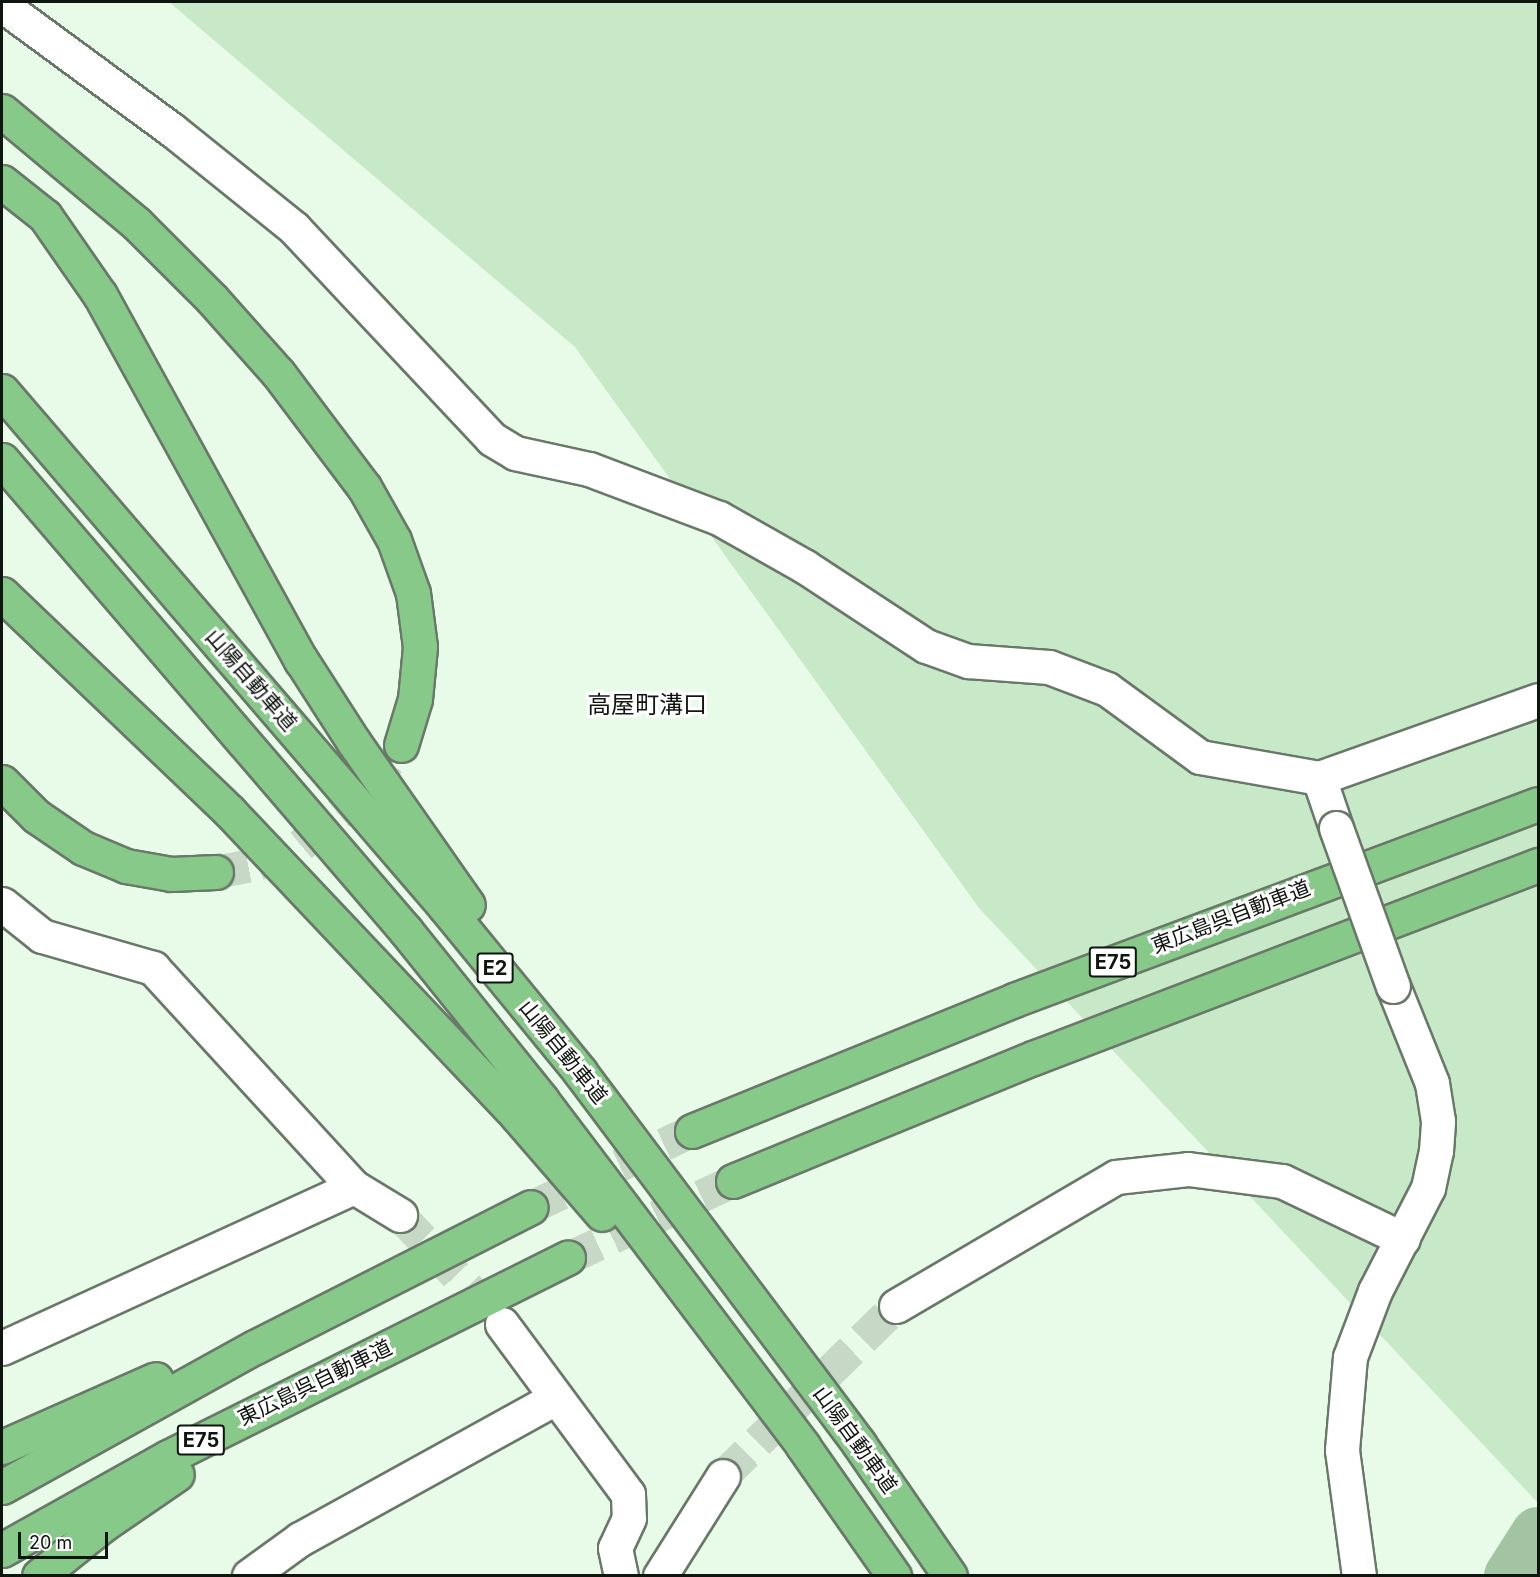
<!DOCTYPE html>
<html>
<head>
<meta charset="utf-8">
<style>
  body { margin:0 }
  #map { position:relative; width:1540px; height:1577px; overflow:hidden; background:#e8fae8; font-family:Inter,"Noto Sans JP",sans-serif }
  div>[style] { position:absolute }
  .green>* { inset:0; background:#c8e9c7 }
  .river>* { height:54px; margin:-27px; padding:0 27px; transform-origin:27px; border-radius:27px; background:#a3c4a3 }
  .minor-tunnel>* { height:33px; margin-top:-16.5px; transform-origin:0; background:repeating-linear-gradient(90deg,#c7d8c7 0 33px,transparent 0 49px) }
  .highway-tunnel>* { height:33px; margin-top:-16.5px; transform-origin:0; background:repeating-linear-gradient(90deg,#c7d8c7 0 33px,transparent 0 49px) }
  .roads { filter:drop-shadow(2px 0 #697869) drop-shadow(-2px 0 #697869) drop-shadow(0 2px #697869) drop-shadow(0 -2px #697869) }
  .minor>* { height:33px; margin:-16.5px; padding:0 16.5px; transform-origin:16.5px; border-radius:16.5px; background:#fff }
  .highway>* { height:33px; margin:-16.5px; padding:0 16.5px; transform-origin:16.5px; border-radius:16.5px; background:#86c988 }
  .bridges { filter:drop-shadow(2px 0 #697869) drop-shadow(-2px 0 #697869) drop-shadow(0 2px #697869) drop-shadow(0 -2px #697869) }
  .minor-bridge>* { height:33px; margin:-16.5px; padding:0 16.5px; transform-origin:16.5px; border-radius:16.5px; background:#fff }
  span { translate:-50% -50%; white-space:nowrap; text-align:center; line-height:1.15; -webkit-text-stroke:6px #fff; paint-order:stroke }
  .shield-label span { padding:2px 4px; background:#fff; border:2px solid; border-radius:4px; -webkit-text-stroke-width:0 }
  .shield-label { font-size:20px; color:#0f150f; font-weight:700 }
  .street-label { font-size:21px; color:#0f150f }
  .quarter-label { font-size:24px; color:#0f150f }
  .frame { position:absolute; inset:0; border:3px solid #0f150f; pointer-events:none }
  .scale { position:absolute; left:18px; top:1532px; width:90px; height:27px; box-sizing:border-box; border:3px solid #0f150f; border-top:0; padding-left:8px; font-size:18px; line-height:21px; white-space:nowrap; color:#0f150f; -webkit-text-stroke:4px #fff; paint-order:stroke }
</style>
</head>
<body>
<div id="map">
  <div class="green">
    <i style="clip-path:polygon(169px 2px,1538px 2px,1538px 1503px,979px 908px,575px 347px)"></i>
  </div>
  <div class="river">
    <i style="left:1511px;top:1576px;width:50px;rotate:-57.3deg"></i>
  </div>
  <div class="minor-tunnel">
    <i style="left:400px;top:1215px;width:144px;rotate:46.7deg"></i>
    <i style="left:723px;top:1476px;width:243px;rotate:-44.5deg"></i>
  </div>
  <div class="highway-tunnel">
    <i style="left:216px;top:872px;width:42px;rotate:-11deg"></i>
    <i style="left:257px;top:864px;width:48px;rotate:-23.4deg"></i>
    <i style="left:301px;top:845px;width:89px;rotate:-40deg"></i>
    <i style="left:369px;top:788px;width:54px;rotate:-53.3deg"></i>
    <i style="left:531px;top:1207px;width:178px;rotate:-25.3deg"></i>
    <i style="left:568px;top:1258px;width:182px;rotate:-25deg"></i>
  </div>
  <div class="roads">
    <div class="minor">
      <i style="left:2px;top:5px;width:210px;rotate:36.3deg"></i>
      <i style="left:171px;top:129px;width:158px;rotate:38.8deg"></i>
      <i style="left:294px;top:228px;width:289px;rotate:46.8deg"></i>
      <i style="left:492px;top:439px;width:27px;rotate:31deg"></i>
      <i style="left:515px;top:453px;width:76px;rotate:12.2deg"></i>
      <i style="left:589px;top:469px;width:139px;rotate:20.7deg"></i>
      <i style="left:719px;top:518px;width:98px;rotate:29.5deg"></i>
      <i style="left:804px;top:566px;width:146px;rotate:33.3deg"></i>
      <i style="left:926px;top:646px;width:45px;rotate:19.7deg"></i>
      <i style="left:968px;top:661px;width:81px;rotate:4.2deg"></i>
      <i style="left:1049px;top:667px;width:62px;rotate:20.8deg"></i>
      <i style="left:1107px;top:689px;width:115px;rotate:36.2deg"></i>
      <i style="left:1200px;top:757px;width:121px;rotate:10deg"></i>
      <i style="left:1319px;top:778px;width:232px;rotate:-19.6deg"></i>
      <i style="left:1319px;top:778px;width:53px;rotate:71.2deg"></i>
      <i style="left:2px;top:904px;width:51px;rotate:38.7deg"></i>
      <i style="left:42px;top:936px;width:116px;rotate:16.1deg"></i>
      <i style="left:153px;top:968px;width:297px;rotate:47.5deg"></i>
      <i style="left:354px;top:1187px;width:54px;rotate:31.3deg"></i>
      <i style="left:896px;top:1306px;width:255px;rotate:-30.4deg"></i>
      <i style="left:1116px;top:1177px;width:72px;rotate:-6.3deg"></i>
      <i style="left:1188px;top:1169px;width:95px;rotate:7.3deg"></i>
      <i style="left:1282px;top:1181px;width:134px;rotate:25.6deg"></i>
      <i style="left:502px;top:1324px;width:212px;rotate:53.5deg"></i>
      <i style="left:628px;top:1494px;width:24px;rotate:88deg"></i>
      <i style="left:629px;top:1518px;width:33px;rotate:115deg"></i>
      <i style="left:615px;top:1548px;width:29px;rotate:78deg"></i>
      <i style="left:2px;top:1348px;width:387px;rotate:-24.6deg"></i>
      <i style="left:249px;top:1576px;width:63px;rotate:-36deg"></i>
      <i style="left:300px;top:1539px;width:291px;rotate:-28.9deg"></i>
      <i style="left:660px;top:1576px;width:118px;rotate:-57.8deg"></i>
      <i style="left:1359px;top:1576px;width:127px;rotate:-97.7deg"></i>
      <i style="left:1342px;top:1450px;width:93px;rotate:-85.1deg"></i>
      <i style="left:1350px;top:1357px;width:71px;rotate:-69.3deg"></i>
      <i style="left:1375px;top:1291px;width:116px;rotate:-62.8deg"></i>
      <i style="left:1428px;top:1188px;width:38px;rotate:-78deg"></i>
      <i style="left:1436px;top:1151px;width:30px;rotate:-86deg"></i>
      <i style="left:1438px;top:1121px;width:38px;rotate:-99deg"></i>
      <i style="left:1432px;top:1083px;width:105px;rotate:-111.9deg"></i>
    </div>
    <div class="highway">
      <i style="left:2px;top:111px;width:175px;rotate:39.9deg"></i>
      <i style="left:136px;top:223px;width:107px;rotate:45deg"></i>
      <i style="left:212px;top:299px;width:99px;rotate:48.3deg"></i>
      <i style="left:278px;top:373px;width:143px;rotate:53deg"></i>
      <i style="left:364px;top:487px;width:61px;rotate:60.5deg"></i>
      <i style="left:394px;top:540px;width:56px;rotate:70.3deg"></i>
      <i style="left:413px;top:593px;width:54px;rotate:82.6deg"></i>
      <i style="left:420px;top:647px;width:52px;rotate:95.5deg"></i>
      <i style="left:415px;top:699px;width:48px;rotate:106.9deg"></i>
      <i style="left:2px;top:182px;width:55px;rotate:38.3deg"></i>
      <i style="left:45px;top:216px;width:96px;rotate:55.2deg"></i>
      <i style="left:100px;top:295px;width:417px;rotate:61.2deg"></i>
      <i style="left:301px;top:660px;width:96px;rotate:57.3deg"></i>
      <i style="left:353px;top:741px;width:200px;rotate:55deg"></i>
      <i style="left:2px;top:391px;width:681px;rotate:49.34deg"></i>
      <i style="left:446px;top:908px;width:212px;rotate:50.7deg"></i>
      <i style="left:580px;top:1072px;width:465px;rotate:53.1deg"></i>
      <i style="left:859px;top:1444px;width:160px;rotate:55.4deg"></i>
      <i style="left:2px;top:460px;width:621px;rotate:49.38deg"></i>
      <i style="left:406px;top:931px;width:216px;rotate:51.2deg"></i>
      <i style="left:541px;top:1099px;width:435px;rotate:52.9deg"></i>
      <i style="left:803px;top:1446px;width:159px;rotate:55deg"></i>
      <i style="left:2px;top:594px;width:315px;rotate:43.7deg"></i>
      <i style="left:230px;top:812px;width:419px;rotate:46.6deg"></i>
      <i style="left:518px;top:1117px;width:128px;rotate:49.1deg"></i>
      <i style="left:2px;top:782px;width:48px;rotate:45deg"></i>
      <i style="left:36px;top:816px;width:57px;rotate:34.2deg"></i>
      <i style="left:83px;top:848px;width:47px;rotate:22.7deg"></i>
      <i style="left:126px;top:866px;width:46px;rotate:10.1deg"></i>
      <i style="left:171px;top:874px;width:45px;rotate:-2.5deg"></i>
      <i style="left:692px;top:1131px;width:348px;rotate:-22.1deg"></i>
      <i style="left:1014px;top:1000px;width:559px;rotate:-20.51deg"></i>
      <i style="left:733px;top:1181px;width:324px;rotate:-22.3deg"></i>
      <i style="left:1033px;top:1058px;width:541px;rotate:-20.92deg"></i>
      <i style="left:2px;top:1447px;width:168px;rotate:-23.8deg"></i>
      <i style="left:2px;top:1487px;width:289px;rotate:-29deg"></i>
      <i style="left:255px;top:1347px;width:309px;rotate:-26.9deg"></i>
      <i style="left:2px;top:1550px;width:190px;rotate:-29.3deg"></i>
      <i style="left:168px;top:1457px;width:447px;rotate:-26.5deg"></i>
      <i style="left:39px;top:1576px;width:83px;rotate:-38.7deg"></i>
      <i style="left:104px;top:1524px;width:88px;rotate:-34.4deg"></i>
    </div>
  </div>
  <div class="bridges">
    <div class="minor-bridge">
      <i style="left:1336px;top:828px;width:168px;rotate:70.2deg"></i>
    </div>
  </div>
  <div class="shield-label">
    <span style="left:1113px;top:962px">E75</span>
    <span style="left:495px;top:968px">E2</span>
    <span style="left:201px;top:1440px">E75</span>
  </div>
  <div class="street-label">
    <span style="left:251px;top:680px;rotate:49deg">山陽自動車道</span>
    <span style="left:1231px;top:917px;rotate:-21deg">東広島呉自動車道</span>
    <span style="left:563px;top:1052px;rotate:51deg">山陽自動車道</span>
    <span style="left:315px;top:1383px;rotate:-26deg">東広島呉自動車道</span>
    <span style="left:855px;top:1440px;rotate:54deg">山陽自動車道</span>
  </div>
  <div class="quarter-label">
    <span style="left:647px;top:705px">高屋町溝口</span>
  </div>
  <div class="frame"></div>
  <div class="scale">20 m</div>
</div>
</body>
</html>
